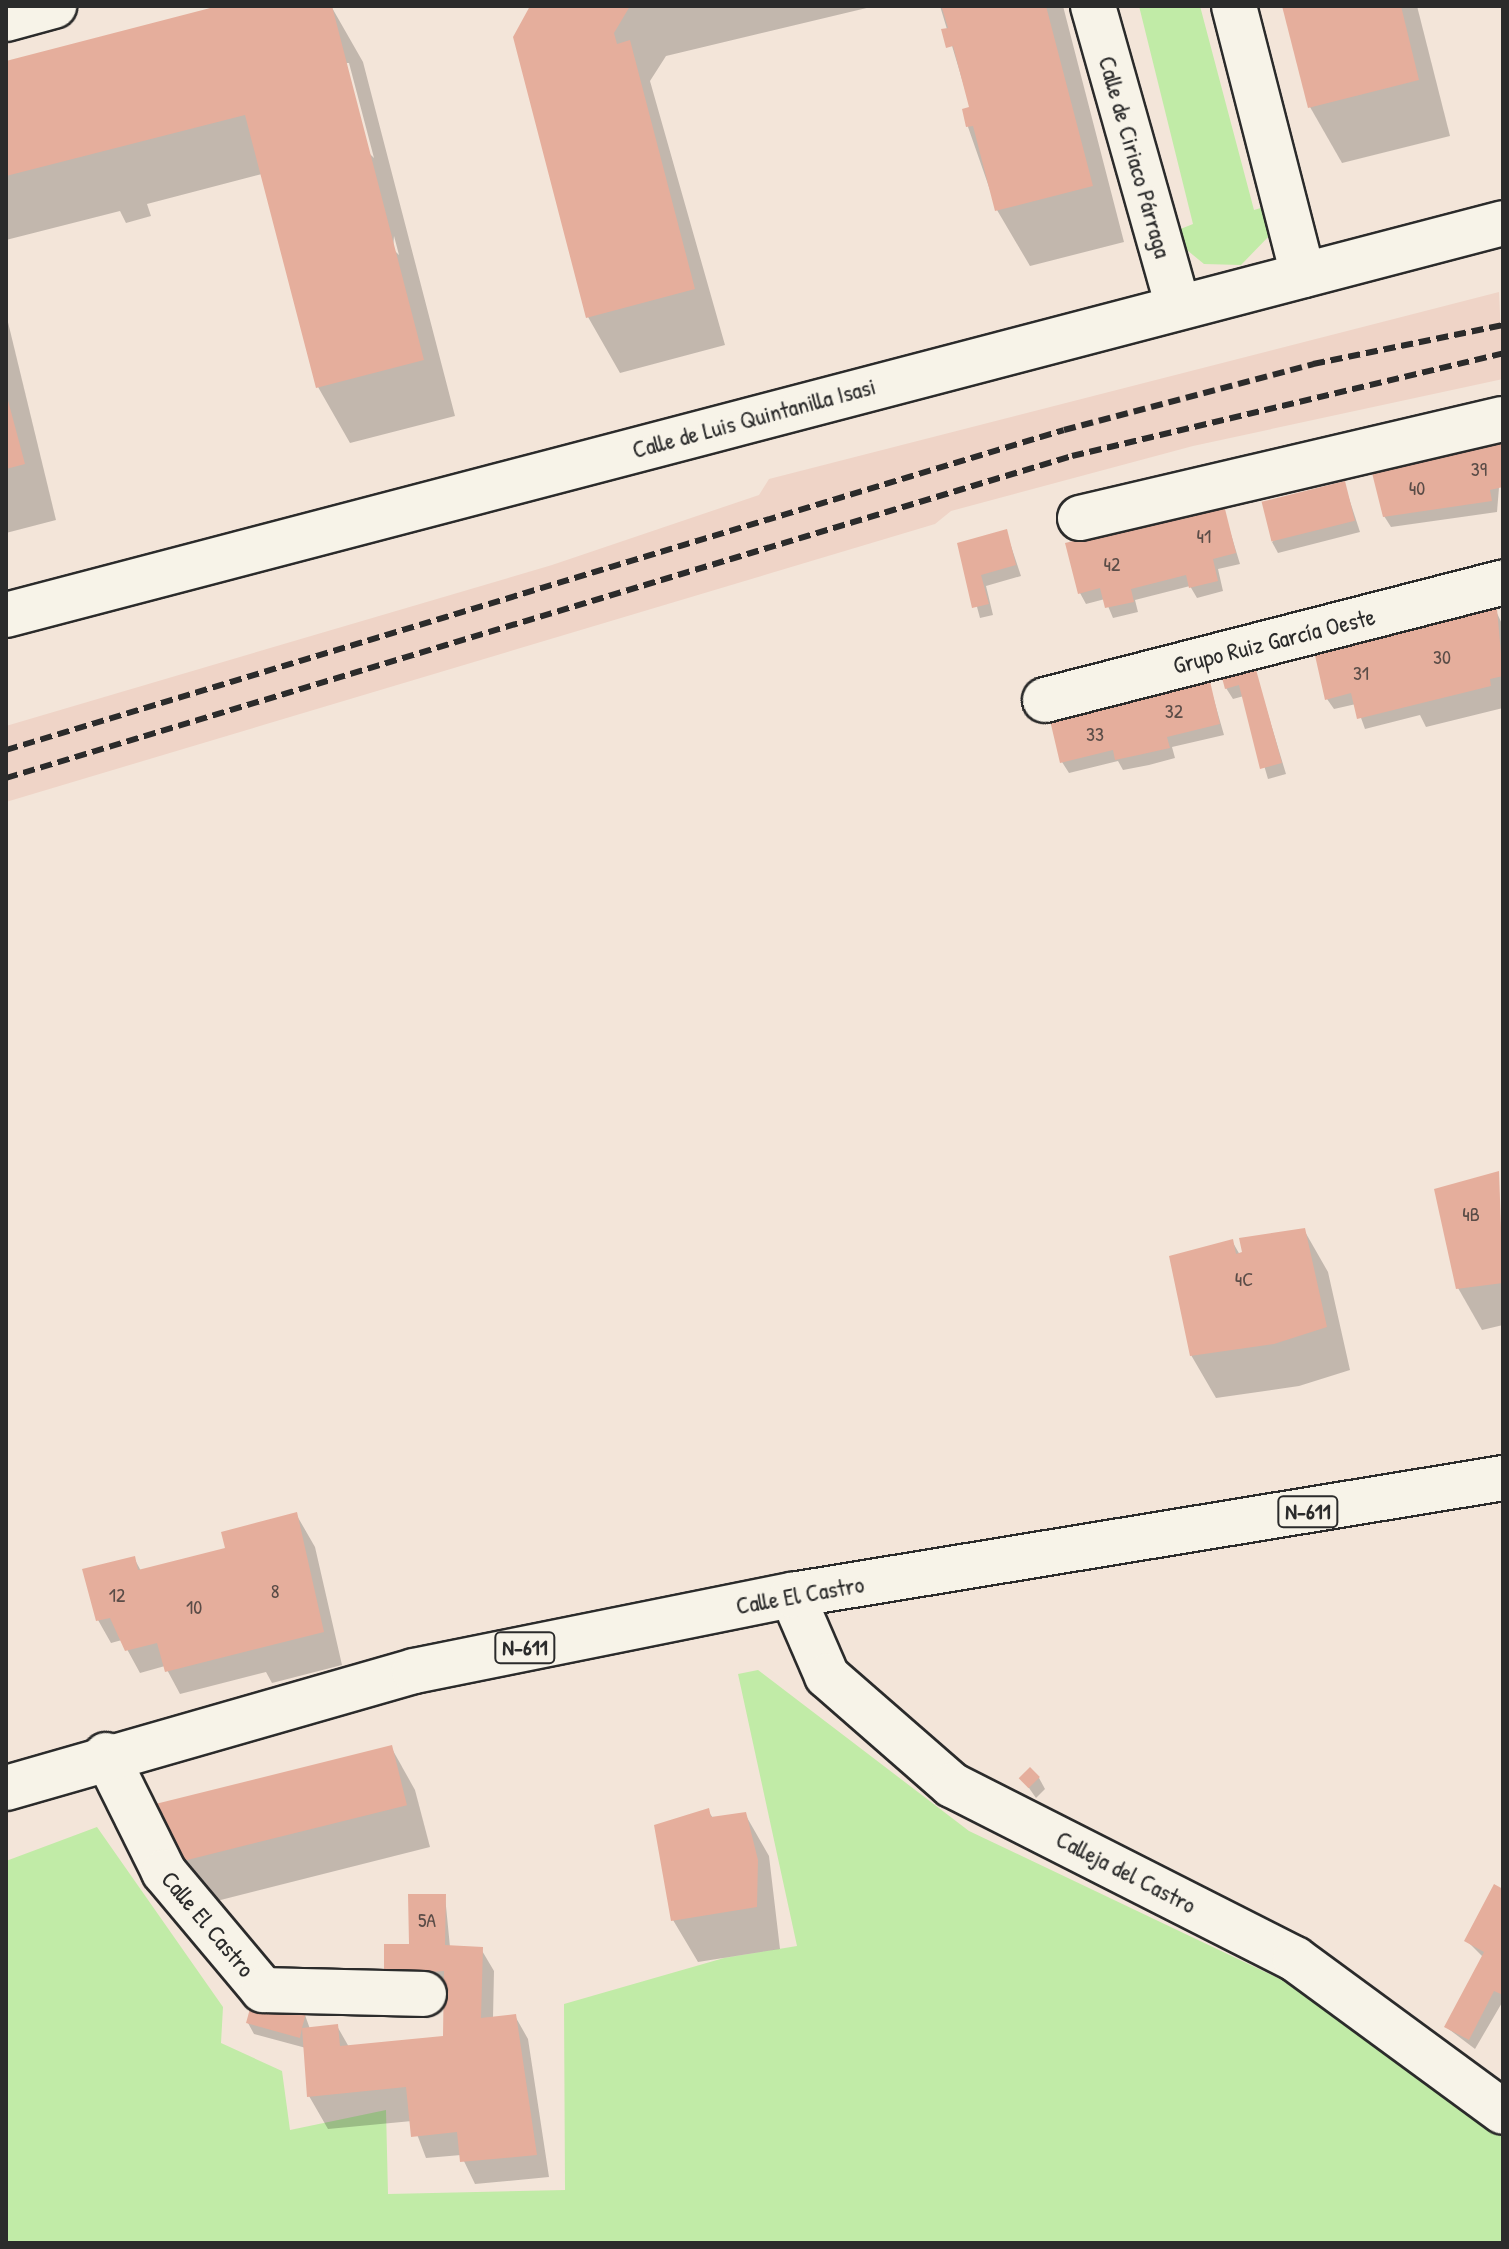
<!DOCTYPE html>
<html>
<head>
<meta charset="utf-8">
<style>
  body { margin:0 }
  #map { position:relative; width:1509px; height:2249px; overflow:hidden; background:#f3e5d9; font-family:"Patrick Hand",sans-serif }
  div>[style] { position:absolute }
  .built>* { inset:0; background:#efd4c7 }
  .green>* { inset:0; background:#c1eba7 }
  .shadow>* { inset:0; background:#0003 }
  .building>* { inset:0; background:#e5ae9c; transform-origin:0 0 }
  .roads { filter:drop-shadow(2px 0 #2b2b2b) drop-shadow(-2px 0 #2b2b2b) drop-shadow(0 2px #2b2b2b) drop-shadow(0 -2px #2b2b2b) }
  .minor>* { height:44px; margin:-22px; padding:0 22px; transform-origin:22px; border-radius:22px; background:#f7f3e8 }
  .trunk>* { height:44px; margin:-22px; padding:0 22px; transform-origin:22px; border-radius:22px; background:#f7f3e8 }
  .rail>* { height:6px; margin-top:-3px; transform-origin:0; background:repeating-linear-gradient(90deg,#2b2b2b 0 12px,transparent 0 18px) }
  span { translate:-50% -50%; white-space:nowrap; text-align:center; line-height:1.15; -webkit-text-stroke:6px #f7f3e8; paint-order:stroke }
  .number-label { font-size:20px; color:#5a4c47 }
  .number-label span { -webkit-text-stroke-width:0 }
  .shield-label span { padding:2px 6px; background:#f7f3e8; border:2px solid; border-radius:6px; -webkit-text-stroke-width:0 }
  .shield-label { font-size:22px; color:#2b2b2b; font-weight:700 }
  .street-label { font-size:24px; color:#2b2b2b }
  .frame { position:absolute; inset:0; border:8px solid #2b2b2b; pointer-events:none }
</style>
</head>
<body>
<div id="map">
  <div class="built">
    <i style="clip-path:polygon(1499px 292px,1503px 379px,1193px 446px,951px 511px,935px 524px,6px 802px,6px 726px,552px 565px,759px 495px,769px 479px)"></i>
  </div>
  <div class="green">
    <i style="clip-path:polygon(1139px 6px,1200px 6px,1254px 210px,1271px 205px,1271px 234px,1241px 265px,1204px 264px,1182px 246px,1178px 230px,1193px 224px)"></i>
    <i style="clip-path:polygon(758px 1670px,969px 1831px,1282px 1980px,1503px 2135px,1503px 2243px,6px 2243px,6px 1861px,97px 1827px,223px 2007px,221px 2043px,282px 2071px,290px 2130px,386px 2110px,388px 2194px,565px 2190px,564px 2004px,724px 1958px,797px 1946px,738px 1674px)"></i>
  </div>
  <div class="shadow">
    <i style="clip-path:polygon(evenodd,226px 6px,331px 6px,363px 62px,455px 416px,350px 443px,318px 387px,262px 174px,147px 204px,151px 216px,126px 223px,120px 211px,6px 240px,6px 63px,226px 6px,345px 63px,349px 63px,374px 158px,368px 152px,345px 63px,226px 6px,394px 236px,399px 255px,393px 249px,394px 236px)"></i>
    <i style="clip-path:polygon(532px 6px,875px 6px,666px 56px,650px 81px,725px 345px,620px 373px,588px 317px)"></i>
    <i style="clip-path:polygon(940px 6px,1063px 6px,1124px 242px,1030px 266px,997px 210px,968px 127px,971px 109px)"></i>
    <i style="clip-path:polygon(1284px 6px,1417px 6px,1450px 136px,1342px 163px,1310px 107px)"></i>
    <i style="clip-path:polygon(6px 314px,56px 520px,6px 533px)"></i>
    <i style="clip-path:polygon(1503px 439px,1497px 512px,1391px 527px,1384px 516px)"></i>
    <i style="clip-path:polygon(1344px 483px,1360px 532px,1278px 553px,1272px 542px)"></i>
    <i style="clip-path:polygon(1223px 508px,1240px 564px,1218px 569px,1223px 591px,1197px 598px,1190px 586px,1135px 600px,1138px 612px,1113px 618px,1105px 599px,1086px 604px,1080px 593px)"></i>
    <i style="clip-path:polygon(1006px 531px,1021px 576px,986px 586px,993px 615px,980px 618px,960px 544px)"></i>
    <i style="clip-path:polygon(1496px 611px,1503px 626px,1503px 708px,1426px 727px,1420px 715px,1365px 729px,1356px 704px,1334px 709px,1327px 699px)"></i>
    <i style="clip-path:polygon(1254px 668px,1286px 774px,1268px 779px,1244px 696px,1233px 699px,1226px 688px)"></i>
    <i style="clip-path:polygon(1208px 679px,1224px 735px,1172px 747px,1175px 758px,1149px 765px,1123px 770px,1118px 761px,1069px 773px,1062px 762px)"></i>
    <i style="clip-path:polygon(1498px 1174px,1503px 1325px,1482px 1330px,1458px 1288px)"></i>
    <i style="clip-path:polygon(1304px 1230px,1328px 1272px,1350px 1370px,1299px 1386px,1216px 1398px,1191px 1355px,1232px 1241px,1240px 1255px)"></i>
    <i style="clip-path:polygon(296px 1514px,315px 1547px,342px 1665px,272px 1683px,266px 1672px,180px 1694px,165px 1666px,140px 1673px,122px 1640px,111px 1643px,98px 1620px,134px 1558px,141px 1571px,224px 1550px)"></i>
    <i style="clip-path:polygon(391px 1747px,415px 1790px,430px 1847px,193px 1907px,168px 1865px)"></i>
    <i style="clip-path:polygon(1022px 1778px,1039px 1778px,1045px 1789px,1036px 1798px)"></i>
    <i style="clip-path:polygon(708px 1811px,713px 1818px,745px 1814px,769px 1856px,780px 1949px,698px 1962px,673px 1920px)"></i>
    <i style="clip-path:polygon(1503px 1891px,1503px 2001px,1475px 2049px,1446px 2027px,1483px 1957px,1467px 1941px)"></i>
    <i style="clip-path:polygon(445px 1896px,450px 1947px,481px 1949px,494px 1971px,493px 2018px,515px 2016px,528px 2039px,549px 2177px,475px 2184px,461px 2155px,426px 2158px,412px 2121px,328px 2129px,309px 2096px,306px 2048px,254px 2034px,248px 2023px,305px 2015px,310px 2029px,337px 2026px,349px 2047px,448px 2050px,447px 1982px,392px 1985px)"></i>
  </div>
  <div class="building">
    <i style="clip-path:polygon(218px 6px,332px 6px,424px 360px,316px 388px,245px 115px,6px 176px,6px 61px)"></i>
    <i style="clip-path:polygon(530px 6px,630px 6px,614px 33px,617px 44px,630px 40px,695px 289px,586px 318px,513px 37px)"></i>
    <i style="clip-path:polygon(935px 6px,1046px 6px,1093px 186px,995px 211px,973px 126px,966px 127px,962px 109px,969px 107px,953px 46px,946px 48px,941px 29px,948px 28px,942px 8px)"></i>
    <i style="clip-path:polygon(1282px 6px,1401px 6px,1419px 80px,1308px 108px)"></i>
    <i style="clip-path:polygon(6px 393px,25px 464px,6px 469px)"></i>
    <i style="clip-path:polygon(1503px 437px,1503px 487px,1490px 490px,1492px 501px,1383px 517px,1371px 469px)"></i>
    <i style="left:1345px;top:481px;width:41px;height:86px;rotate:76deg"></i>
    <i style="clip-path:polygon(1224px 505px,1236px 553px,1213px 559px,1218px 581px,1189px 588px,1186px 575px,1131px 589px,1134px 602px,1105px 608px,1100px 588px,1078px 594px,1065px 543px)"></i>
    <i style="clip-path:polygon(1007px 529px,1016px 565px,981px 575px,989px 604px,972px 608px,957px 543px)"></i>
    <i style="clip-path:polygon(1497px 609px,1503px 676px,1490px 679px,1491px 686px,1357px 719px,1351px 693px,1325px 700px,1314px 651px)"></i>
    <i style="clip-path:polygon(1255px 666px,1282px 763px,1260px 769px,1239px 685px,1225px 689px,1221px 674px)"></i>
    <i style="clip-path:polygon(1209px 677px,1220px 724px,1167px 737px,1170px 748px,1143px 754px,1115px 760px,1113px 750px,1060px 763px,1049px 716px)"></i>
    <i style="clip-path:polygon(1499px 1171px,1503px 1283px,1456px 1289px,1434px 1189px)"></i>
    <i style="clip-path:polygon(1305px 1228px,1327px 1327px,1274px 1344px,1190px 1356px,1169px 1256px,1233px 1239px,1236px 1254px,1242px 1252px,1239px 1238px)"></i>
    <i style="clip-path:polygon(297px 1512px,324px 1632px,165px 1672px,157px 1643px,125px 1651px,110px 1618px,96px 1621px,82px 1569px,135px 1556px,138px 1570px,225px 1548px,221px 1532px)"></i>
    <i style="left:392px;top:1745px;width:62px;height:249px;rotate:76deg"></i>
    <i style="left:1030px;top:1767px;width:14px;height:16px;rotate:45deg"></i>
    <i style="clip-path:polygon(709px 1808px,711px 1817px,746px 1812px,758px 1860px,757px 1907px,671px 1921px,654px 1825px)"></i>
    <i style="clip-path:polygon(1494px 1884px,1503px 1889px,1503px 1995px,1494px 1991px,1469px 2040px,1444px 2027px,1484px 1952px,1464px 1941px)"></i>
    <i style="clip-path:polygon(408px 1894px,446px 1894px,445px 1945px,483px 1947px,481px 2018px,516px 2014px,537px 2155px,460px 2162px,457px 2132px,411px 2137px,406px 2087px,307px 2097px,302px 2028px,300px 2038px,246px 2023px,251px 2005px,306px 2013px,302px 2028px,338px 2024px,340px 2046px,443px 2036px,444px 1971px,384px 1975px,384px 1944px,409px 1944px)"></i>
  </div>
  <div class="roads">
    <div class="minor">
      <i style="left:1093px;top:6px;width:313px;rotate:74.2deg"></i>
      <i style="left:1234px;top:6px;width:278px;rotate:75.6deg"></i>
      <i style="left:6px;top:19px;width:50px;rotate:-15.2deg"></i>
      <i style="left:1080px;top:518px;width:434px;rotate:-13.2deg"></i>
      <i style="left:6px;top:615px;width:1547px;rotate:-14.67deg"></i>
      <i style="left:1045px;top:700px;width:473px;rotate:-14.4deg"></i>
      <i style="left:792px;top:1595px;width:88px;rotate:66.6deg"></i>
      <i style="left:827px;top:1676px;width:166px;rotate:41.1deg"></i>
      <i style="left:952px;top:1785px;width:385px;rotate:26.9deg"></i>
      <i style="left:1295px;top:1959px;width:258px;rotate:36.3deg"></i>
      <i style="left:106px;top:1755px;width:131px;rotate:63.6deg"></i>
      <i style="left:164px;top:1872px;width:154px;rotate:50deg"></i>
      <i style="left:263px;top:1990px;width:161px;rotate:1.4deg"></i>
    </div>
    <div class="trunk">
      <i style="left:6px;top:1788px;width:424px;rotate:-16deg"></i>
      <i style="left:414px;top:1671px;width:386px;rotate:-11.4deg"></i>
      <i style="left:792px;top:1595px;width:721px;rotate:-9.34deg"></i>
    </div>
  </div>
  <div class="rail">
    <i style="left:6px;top:750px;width:1105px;rotate:-16.83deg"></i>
    <i style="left:1064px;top:430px;width:258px;rotate:-14.8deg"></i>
    <i style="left:1313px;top:364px;width:194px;rotate:-11.6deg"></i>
    <i style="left:6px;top:778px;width:1114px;rotate:-16.81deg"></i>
    <i style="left:1072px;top:456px;width:443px;rotate:-13.4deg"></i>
  </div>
  <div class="number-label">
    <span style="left:1479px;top:468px">39</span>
    <span style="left:1417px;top:487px">40</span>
    <span style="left:1204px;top:535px">41</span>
    <span style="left:1112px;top:563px">42</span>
    <span style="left:1442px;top:656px">30</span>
    <span style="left:1361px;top:672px">31</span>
    <span style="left:1174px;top:710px">32</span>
    <span style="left:1095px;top:733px">33</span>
    <span style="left:1471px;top:1213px">4B</span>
    <span style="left:1244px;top:1278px">4C</span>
    <span style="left:275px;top:1590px">8</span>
    <span style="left:117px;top:1594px">12</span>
    <span style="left:194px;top:1606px">10</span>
    <span style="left:427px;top:1919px">5A</span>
  </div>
  <div class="shield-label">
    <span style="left:1308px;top:1512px">N-611</span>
    <span style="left:525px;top:1648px">N-611</span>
  </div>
  <div class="street-label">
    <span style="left:1135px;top:157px;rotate:74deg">Calle de Ciriaco Párraga</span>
    <span style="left:754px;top:418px;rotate:-15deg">Calle de Luis Quintanilla Isasi</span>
    <span style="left:1274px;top:641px;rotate:-14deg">Grupo Ruiz García Oeste</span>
    <span style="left:800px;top:1595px;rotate:-10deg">Calle El Castro</span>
    <span style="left:1126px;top:1872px;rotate:27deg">Calleja del Castro</span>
    <span style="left:208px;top:1924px;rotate:50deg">Calle El Castro</span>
  </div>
  <div class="frame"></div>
</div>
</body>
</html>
